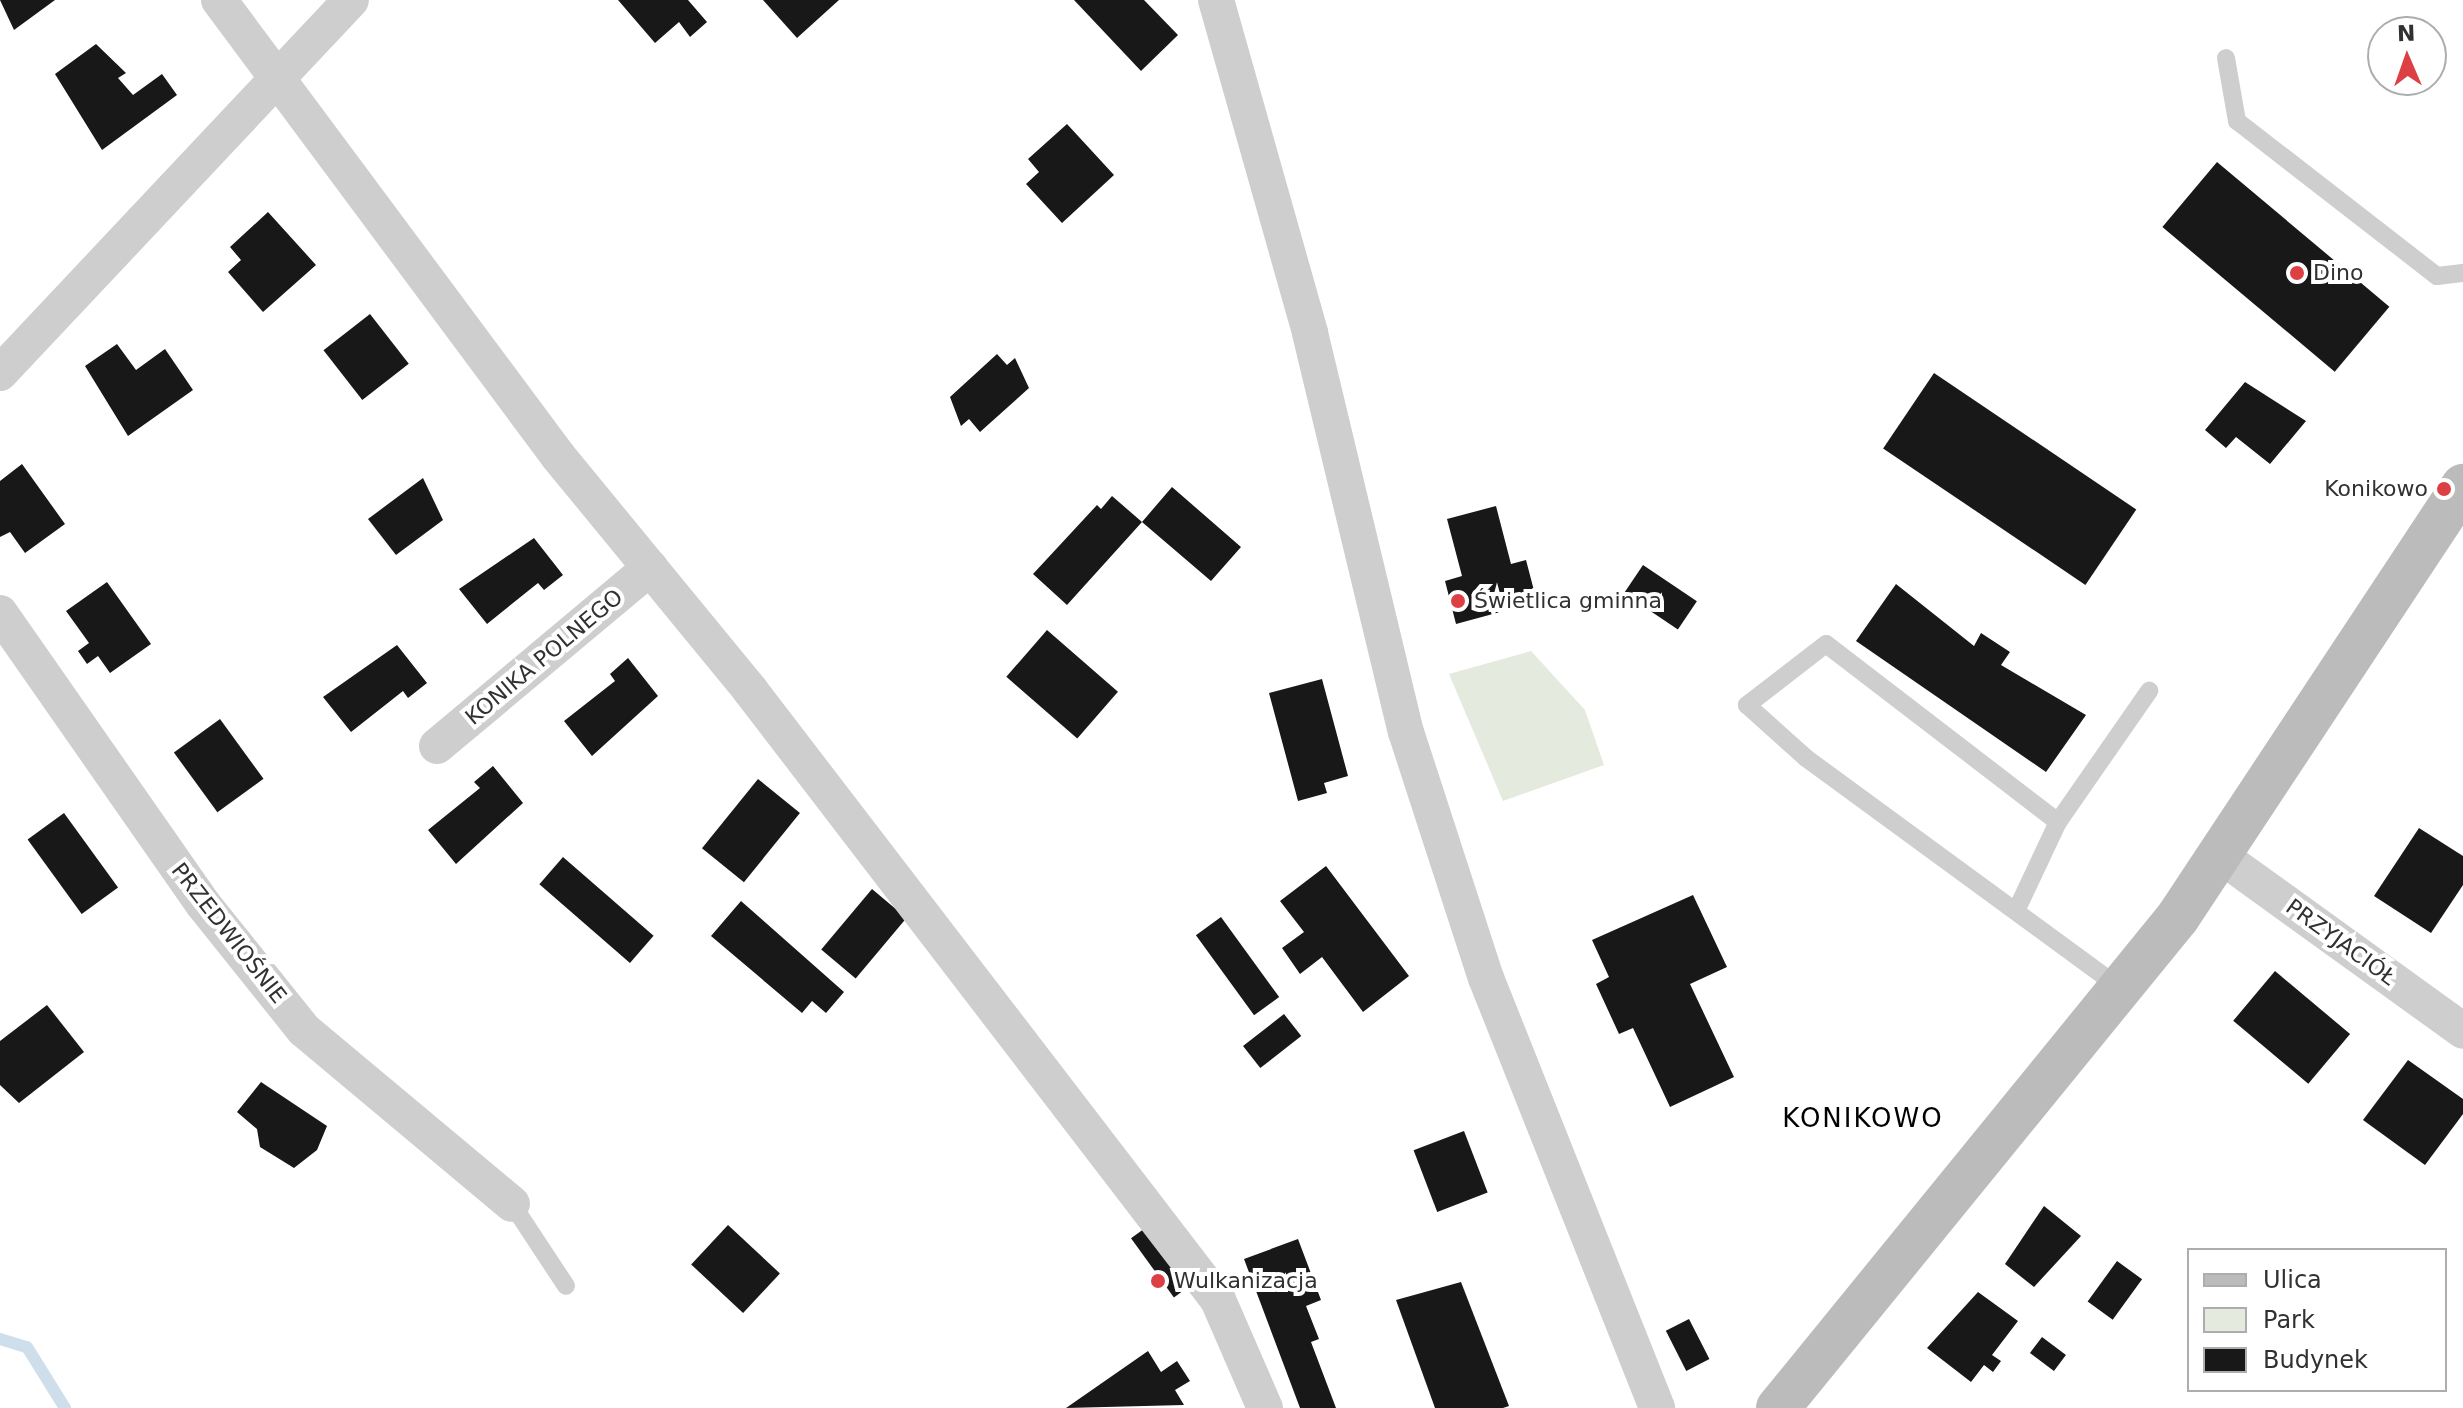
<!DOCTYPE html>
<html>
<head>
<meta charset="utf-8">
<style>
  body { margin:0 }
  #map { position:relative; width:2463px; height:1408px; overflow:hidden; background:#fff; font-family:"DejaVu Sans",sans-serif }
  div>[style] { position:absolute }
  .green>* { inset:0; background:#e4eade }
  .stream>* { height:12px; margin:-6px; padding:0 6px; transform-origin:6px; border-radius:6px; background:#cedfeb }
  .building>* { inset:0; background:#181818; transform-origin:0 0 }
  .service>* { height:18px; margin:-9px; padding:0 9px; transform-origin:9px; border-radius:9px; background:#cecece }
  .minor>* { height:36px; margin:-18px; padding:0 18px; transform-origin:18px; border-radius:18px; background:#cecece }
  .secondary>* { height:44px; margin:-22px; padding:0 22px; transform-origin:22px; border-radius:22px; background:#bbb }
  .dots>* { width:22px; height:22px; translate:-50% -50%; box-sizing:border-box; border:4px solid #fff; border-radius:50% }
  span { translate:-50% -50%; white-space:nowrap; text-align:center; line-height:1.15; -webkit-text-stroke:8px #fff; paint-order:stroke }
  .poi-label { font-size:22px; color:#313131 }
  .left { translate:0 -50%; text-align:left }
  .right { translate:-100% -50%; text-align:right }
  .street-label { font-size:22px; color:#313131 }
  .quarter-label { font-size:26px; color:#000; letter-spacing:2px }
  .legend { position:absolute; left:2187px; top:1248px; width:260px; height:144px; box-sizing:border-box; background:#fff; border:2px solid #adadad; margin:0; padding:10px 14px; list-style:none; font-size:24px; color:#313131 }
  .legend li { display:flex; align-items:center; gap:16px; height:40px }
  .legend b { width:40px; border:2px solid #adadad }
  .north { position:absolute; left:2367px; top:16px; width:80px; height:80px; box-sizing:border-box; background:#fff; border:2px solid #adadad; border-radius:50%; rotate:358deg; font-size:22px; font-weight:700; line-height:32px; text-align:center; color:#313131 }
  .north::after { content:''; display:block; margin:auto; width:28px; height:36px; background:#dc4045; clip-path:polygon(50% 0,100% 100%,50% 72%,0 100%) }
</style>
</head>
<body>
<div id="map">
  <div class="green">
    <i style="clip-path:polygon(1531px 651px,1585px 710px,1604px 765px,1503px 801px,1449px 674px)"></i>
  </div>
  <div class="stream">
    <i style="left:0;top:1339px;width:28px;rotate:17deg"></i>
    <i style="left:27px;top:1347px;width:72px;rotate:58.1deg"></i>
  </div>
  <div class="building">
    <i style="clip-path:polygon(0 0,55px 0,14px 30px)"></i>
    <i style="clip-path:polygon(618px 0,688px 0,707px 22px,690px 37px,679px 22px,655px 43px)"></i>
    <i style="clip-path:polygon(763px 0,839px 0,797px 38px)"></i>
    <i style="clip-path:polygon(1074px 0,1144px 0,1178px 35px,1141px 71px)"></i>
    <i style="clip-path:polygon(96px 44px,126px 73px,118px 78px,133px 95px,162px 74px,177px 95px,102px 150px,55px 74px)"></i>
    <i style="clip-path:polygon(1067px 124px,1114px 175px,1062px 223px,1026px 184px,1039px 172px,1028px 159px)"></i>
    <i style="left:2217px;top:162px;width:225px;height:85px;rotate:40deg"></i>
    <i style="clip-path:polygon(268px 212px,316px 265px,263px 312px,228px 272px,241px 260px,230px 247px)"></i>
    <i style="left:370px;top:314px;width:63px;height:59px;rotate:52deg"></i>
    <i style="clip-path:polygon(117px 344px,136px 370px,165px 349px,193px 390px,128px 436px,85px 366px)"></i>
    <i style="clip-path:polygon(997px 354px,1007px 365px,1015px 358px,1029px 388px,980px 432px,969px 419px,961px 426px,950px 397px)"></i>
    <i style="left:1934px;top:373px;width:244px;height:91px;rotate:34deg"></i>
    <i style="clip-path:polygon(2245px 382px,2306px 421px,2270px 464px,2236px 437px,2226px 448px,2205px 430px)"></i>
    <i style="clip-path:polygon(22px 464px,65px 524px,25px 553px,10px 532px,0 537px,0 481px)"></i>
    <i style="clip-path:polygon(423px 478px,443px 520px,396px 555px,368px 519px)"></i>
    <i style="clip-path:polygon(1172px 487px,1241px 547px,1211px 581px,1142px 522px,1067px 605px,1033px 574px,1097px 505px,1101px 509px,1112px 496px,1142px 522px)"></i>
    <i style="clip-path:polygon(1496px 506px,1511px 564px,1526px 560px,1537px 602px,1456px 624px,1445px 581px,1462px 576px,1447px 519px)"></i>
    <i style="clip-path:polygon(534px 538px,563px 575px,544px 590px,538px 583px,487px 624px,459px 589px)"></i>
    <i style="left:1643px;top:565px;width:65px;height:34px;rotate:34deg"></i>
    <i style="clip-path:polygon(107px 582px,151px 644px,110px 673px,98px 656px,87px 664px,78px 651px,89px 643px,66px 611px)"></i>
    <i style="clip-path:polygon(1896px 584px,1974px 646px,1981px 633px,2010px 652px,2001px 665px,2086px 715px,2046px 772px,1856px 641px)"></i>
    <i style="left:1047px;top:630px;width:94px;height:62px;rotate:41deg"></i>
    <i style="clip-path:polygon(397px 645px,427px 683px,408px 698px,403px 691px,351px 732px,323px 697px)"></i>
    <i style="clip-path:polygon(628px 658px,658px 696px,592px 756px,564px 721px,615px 681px,610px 674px)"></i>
    <i style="clip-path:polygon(1322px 679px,1348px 776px,1324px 783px,1327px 793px,1298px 801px,1269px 693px)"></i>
    <i style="left:220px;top:719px;width:74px;height:57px;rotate:54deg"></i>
    <i style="clip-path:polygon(493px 766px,523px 803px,456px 864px,428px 830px,480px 788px,474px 782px)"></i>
    <i style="left:758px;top:779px;width:54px;height:89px;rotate:39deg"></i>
    <i style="left:64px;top:813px;width:92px;height:45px;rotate:54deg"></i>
    <i style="clip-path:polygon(2419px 828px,2463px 856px,2463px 885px,2431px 933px,2374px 896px)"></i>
    <i style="left:563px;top:857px;width:120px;height:36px;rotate:41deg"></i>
    <i style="clip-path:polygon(1326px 866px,1409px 976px,1363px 1012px,1322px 957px,1300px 974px,1282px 948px,1304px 932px,1280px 901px)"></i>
    <i style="left:872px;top:889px;width:45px;height:79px;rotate:40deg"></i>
    <i style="clip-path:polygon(1693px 895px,1727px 967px,1690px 984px,1734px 1077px,1670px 1107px,1633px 1028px,1619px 1034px,1596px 984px,1609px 977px,1592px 940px)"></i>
    <i style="clip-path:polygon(741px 901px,844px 992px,826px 1013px,812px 1001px,802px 1013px,711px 936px)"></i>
    <i style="left:1221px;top:917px;width:99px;height:31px;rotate:54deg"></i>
    <i style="left:2275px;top:971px;width:98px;height:65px;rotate:40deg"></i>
    <i style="clip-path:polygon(47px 1005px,84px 1052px,19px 1103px,0 1085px,0 1041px)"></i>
    <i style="left:1284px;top:1014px;width:28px;height:52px;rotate:52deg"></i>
    <i style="clip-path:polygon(2408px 1060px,2463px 1099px,2463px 1114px,2425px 1165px,2363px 1120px)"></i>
    <i style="clip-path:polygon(261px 1082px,327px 1126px,317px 1150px,294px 1168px,260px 1147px,257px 1129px,237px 1112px)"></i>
    <i style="left:1464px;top:1131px;width:66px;height:54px;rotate:69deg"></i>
    <i style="clip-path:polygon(2044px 1206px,2081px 1236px,2034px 1287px,2005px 1264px)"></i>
    <i style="left:728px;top:1225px;width:71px;height:54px;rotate:43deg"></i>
    <i style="left:1148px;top:1226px;width:73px;height:21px;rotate:54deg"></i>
    <i style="clip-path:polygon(1298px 1239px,1321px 1300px,1306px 1306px,1319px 1339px,1311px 1342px,1336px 1408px,1300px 1408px,1244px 1259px)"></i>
    <i style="left:2117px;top:1261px;width:31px;height:50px;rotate:36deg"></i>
    <i style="clip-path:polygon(1461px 1282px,1509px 1406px,1503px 1408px,1435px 1408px,1396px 1300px)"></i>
    <i style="clip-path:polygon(1978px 1292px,2018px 1321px,1992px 1355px,2001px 1361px,1993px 1372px,1984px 1365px,1971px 1382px,1927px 1348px)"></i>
    <i style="left:1689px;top:1319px;width:45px;height:26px;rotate:63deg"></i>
    <i style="left:2042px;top:1337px;width:30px;height:20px;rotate:37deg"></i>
    <i style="clip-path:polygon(1148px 1351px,1161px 1372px,1177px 1361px,1190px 1381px,1175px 1390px,1184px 1405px,1066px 1408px)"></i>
  </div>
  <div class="service">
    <i style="left:2226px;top:58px;width:64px;rotate:80.1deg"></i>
    <i style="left:2237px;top:121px;width:253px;rotate:37.8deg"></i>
    <i style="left:2437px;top:276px;width:26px;rotate:-7deg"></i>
    <i style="left:2058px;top:822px;width:160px;rotate:-55.2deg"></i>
    <i style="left:2017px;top:909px;width:96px;rotate:-64.8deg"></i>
    <i style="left:2058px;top:822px;width:292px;rotate:-142.5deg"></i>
    <i style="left:1826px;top:644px;width:100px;rotate:142.3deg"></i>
    <i style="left:1747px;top:705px;width:79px;rotate:41.9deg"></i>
    <i style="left:1806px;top:758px;width:389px;rotate:36.2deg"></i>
    <i style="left:512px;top:1204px;width:98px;rotate:56.6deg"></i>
  </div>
  <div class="minor">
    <i style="left:219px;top:0;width:568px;rotate:53.37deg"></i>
    <i style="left:558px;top:456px;width:303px;rotate:50.6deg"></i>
    <i style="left:750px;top:690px;width:769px;rotate:52.5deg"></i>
    <i style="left:1218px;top:1300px;width:118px;rotate:66.5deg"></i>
    <i style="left:1216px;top:0;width:346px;rotate:74.2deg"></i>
    <i style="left:1310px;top:333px;width:410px;rotate:76.5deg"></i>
    <i style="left:1406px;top:732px;width:259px;rotate:72deg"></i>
    <i style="left:1486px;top:978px;width:463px;rotate:68.3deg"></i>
    <i style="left:0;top:373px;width:512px;rotate:-46.74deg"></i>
    <i style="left:0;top:613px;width:355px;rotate:55.1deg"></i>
    <i style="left:203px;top:904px;width:161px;rotate:51.3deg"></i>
    <i style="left:304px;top:1030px;width:271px;rotate:39.9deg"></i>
    <i style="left:437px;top:746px;width:278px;rotate:-39.9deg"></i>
    <i style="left:2218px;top:854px;width:302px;rotate:35.8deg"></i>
  </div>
  <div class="secondary">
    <i style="left:1778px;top:1408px;width:633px;rotate:-50.83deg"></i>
    <i style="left:2178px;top:917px;width:517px;rotate:-56.53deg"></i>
  </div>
  <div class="dots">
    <i style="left:2297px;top:273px;background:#dc4045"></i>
    <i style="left:2444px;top:489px;background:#dc4045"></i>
    <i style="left:1458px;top:601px;background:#dc4045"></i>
    <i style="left:1158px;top:1281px;background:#dc4045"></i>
  </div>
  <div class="poi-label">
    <span class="left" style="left:2313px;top:273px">Dino</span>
    <span class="right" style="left:2428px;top:489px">Konikowo</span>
    <span class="left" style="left:1474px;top:601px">Świetlica gminna</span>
    <span class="left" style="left:1174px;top:1281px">Wulkanizacja</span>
  </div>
  <div class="street-label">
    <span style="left:544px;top:657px;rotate:-40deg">KONIKA POLNEGO</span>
    <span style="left:229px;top:933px;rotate:52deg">PRZEDWIOŚNIE</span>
    <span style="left:2341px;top:942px;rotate:36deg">PRZYJACIÓŁ</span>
  </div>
  <div class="quarter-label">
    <span style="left:1863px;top:1119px">KONIKOWO</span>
  </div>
  <ul class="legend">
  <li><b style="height:10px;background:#bbb"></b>Ulica</li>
  <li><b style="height:22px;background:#e4eade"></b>Park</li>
  <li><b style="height:22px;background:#181818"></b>Budynek</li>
  </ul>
  <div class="north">N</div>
</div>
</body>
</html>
